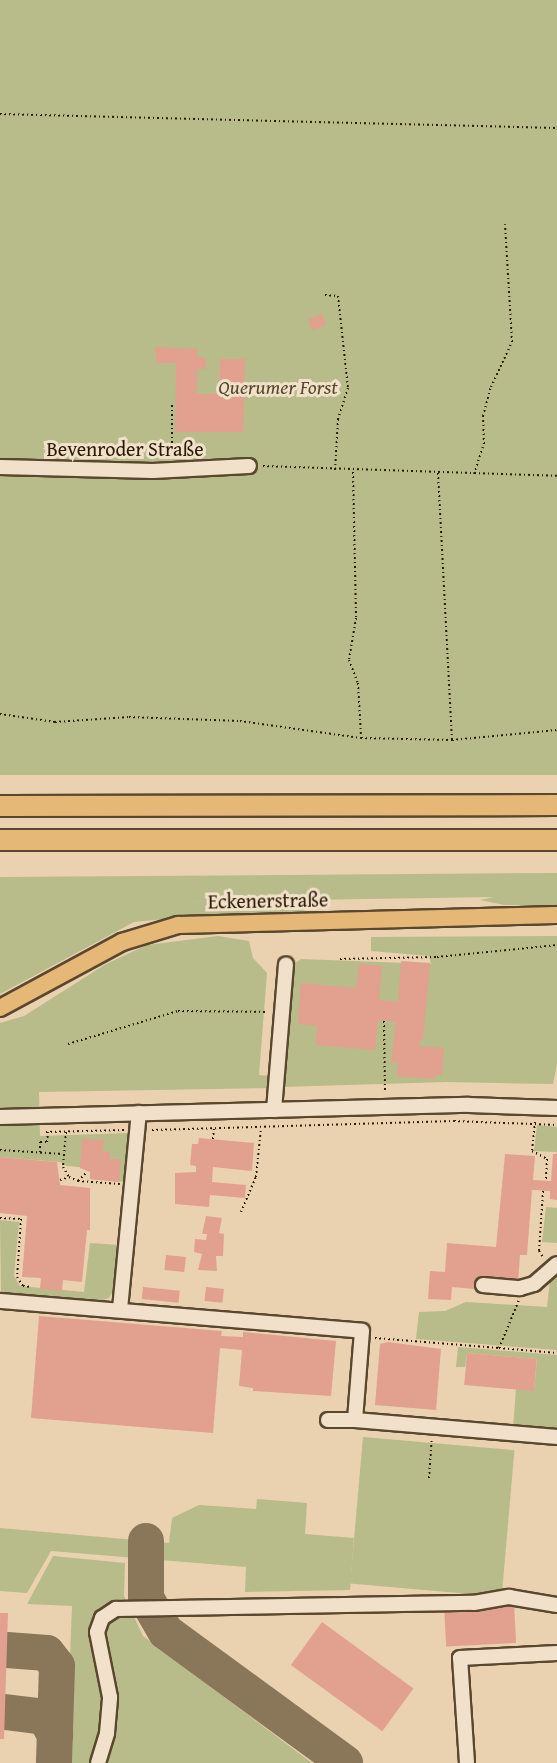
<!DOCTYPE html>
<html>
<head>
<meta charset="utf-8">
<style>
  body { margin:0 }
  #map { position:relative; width:557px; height:1763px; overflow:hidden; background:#ead1af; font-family:"Gentium Book Plus",serif }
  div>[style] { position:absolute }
  .green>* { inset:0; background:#b8bb8a; transform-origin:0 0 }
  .taxiway>* { height:36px; margin:-18px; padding:0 18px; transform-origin:18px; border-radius:18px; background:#8a7659 }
  .building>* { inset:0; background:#e2a18e; transform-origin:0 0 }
  .path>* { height:2px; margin-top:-1px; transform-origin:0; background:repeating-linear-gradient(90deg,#2a1a03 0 1.5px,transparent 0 4.5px) }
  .roads { filter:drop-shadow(2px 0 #5a482e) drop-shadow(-2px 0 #5a482e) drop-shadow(0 2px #5a482e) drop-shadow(0 -2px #5a482e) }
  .minor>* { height:14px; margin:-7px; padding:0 7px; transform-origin:7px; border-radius:7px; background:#f1e1cb }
  .major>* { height:16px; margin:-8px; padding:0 8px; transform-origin:8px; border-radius:8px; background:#e5b878 }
  .highway>* { height:20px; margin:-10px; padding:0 10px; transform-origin:10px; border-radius:10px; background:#e5b878 }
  span { translate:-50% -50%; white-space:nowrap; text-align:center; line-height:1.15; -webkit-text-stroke:6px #f1e1cb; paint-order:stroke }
  .park-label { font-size:20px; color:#554a2c; font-style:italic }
  .street-label { font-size:20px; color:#2a1a03 }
</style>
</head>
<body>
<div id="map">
  <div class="green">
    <i style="left:0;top:0;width:557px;height:775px"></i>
    <i style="clip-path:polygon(557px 873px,557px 905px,504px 905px,480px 900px,494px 897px,181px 902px,298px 901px,309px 907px,299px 914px,214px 914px,134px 922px,0 994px,0 877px)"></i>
    <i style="clip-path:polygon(218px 936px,249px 941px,253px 958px,267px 973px,259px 1075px,272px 1076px,271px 1088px,39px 1092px,40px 1136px,129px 1133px,126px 1182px,90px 1179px,90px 1168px,67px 1166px,60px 1162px,0 1157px,0 1023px,24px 1016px,106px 964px,147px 945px)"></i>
    <i style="clip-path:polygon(557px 936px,557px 1064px,553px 1084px,447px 1082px,281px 1087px,291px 966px,301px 959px,431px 964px,429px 956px,371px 951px,371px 937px)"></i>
    <i style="clip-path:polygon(537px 1125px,557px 1127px,557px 1152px,534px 1151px)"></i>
    <i style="clip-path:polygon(546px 1207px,557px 1208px,557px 1243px,542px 1242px)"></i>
    <i style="clip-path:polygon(0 1220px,19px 1222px,14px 1276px,20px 1286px,84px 1292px,90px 1243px,120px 1245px,118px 1281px,109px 1298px,96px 1302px,1px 1293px)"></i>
    <i style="clip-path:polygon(557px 1273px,557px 1350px,416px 1339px,419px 1312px,445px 1311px,466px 1302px,547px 1307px,550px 1280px)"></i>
    <i style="clip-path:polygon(458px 1347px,557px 1355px,557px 1432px,513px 1428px,516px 1389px,534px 1390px,537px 1359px,467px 1353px,465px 1367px,456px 1367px)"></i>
    <i style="left:363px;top:1437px;width:152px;height:147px;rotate:5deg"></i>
    <i style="clip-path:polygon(257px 1499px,307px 1503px,305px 1534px,354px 1538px,350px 1590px,245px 1592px,246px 1567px,51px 1551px,27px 1593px,0 1591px,0 1528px,169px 1543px,172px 1518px,199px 1505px,256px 1509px)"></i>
    <i style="clip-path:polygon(53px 1556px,125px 1563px,124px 1596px,143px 1636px,312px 1763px,66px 1763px,72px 1606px,27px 1604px)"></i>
  </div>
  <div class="taxiway">
    <i style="left:146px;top:1541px;width:57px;rotate:90deg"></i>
    <i style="left:146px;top:1598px;width:39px;rotate:60deg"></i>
    <i style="left:166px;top:1632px;width:222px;rotate:36.2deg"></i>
    <i style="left:7px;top:1650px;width:40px;rotate:4.3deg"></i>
    <i style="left:47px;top:1653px;width:16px;rotate:52deg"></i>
    <i style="left:57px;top:1666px;width:97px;rotate:91.8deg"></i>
    <i style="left:5px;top:1712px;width:40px;rotate:7.1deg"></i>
    <i style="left:45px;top:1717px;width:21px;rotate:61deg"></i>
  </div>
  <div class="building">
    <i style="left:322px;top:314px;width:12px;height:15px;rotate:70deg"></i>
    <i style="clip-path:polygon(155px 347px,197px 349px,197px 357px,206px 358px,205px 369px,197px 369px,197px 394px,219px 394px,220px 359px,245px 359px,243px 432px,175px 432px,176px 363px,156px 363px)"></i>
    <i style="clip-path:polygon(401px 961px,430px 963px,423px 1040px,420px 1040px,419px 1046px,444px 1048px,442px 1075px,436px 1074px,435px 1079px,397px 1076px,398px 1063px,391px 1062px,396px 1022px,378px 1020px,375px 1050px,316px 1045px,317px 1026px,298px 1024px,301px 983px,356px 988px,359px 964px,382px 966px,379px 1000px,398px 1002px)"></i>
    <i style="clip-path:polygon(199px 1138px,254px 1143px,252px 1171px,213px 1167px,212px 1182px,246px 1185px,245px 1198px,210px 1195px,209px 1207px,175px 1204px,175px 1173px,196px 1172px,196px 1166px,190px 1165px,192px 1144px,198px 1144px)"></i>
    <i style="clip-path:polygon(82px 1139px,104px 1140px,103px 1152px,110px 1152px,110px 1159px,121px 1159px,119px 1182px,90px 1179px,90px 1172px,80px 1168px)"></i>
    <i style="clip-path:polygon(505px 1154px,535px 1156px,533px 1180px,551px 1181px,553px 1154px,557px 1154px,557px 1200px,550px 1199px,550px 1191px,532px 1190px,527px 1255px,520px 1255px,518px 1283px,475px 1279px,474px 1289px,452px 1287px,451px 1300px,428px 1299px,430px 1271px,445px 1272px,447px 1243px,496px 1247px)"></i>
    <i style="clip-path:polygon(0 1157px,57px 1162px,60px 1185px,90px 1188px,90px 1230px,87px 1230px,82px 1282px,63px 1280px,62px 1291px,40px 1289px,41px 1278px,22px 1277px,27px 1216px,0 1213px)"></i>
    <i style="clip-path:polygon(206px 1216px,222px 1218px,219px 1233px,224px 1234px,223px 1256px,216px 1256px,217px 1271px,198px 1270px,202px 1254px,194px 1252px,195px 1239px,206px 1240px,207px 1234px,202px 1234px)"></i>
    <i style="left:166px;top:1255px;width:20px;height:15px;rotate:6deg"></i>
    <i style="left:143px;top:1287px;width:37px;height:12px;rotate:6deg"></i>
    <i style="left:206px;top:1287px;width:18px;height:14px;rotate:6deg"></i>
    <i style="clip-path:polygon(39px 1316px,222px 1331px,221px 1336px,243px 1337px,243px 1332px,336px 1341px,331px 1396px,253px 1391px,253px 1388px,239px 1386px,242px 1350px,220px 1348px,213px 1433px,31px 1418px)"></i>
    <i style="clip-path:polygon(388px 1342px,441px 1349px,436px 1410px,375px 1405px,380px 1344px)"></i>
    <i style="left:467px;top:1353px;width:70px;height:32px;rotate:5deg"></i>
    <i style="left:514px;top:1603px;width:40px;height:70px;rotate:87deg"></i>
    <i style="clip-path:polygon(0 1613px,8px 1613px,4px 1739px,0 1739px)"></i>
    <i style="left:322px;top:1622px;width:113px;height:53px;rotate:36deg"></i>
  </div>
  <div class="path">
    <i style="left:0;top:114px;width:557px;rotate:1.44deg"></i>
    <i style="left:325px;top:295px;width:13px;rotate:4deg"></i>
    <i style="left:338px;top:296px;width:93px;rotate:83.8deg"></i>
    <i style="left:348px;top:388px;width:33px;rotate:108deg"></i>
    <i style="left:338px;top:419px;width:52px;rotate:93.3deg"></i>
    <i style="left:155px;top:457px;width:22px;rotate:-39deg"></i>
    <i style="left:172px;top:443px;width:38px;rotate:-90deg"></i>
    <i style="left:263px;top:466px;width:294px;rotate:1.9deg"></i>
    <i style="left:353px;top:472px;width:146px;rotate:88.8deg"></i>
    <i style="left:356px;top:618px;width:43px;rotate:99.5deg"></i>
    <i style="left:349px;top:660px;width:25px;rotate:69deg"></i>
    <i style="left:358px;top:683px;width:54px;rotate:86.8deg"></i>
    <i style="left:438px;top:473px;width:267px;rotate:87deg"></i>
    <i style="left:474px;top:474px;width:32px;rotate:-72deg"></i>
    <i style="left:484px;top:444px;width:28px;rotate:-92deg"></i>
    <i style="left:483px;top:416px;width:30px;rotate:-75deg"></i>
    <i style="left:491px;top:387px;width:50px;rotate:-65deg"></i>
    <i style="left:512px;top:342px;width:118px;rotate:-93.4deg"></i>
    <i style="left:0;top:714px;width:56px;rotate:8.3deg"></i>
    <i style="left:55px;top:722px;width:74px;rotate:-3.9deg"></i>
    <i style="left:129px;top:717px;width:111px;rotate:2.1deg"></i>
    <i style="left:240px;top:721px;width:122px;rotate:8deg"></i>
    <i style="left:361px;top:738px;width:91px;rotate:1.3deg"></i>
    <i style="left:452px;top:740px;width:105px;rotate:-5.4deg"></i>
    <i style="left:340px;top:959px;width:97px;rotate:-1.2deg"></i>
    <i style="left:437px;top:957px;width:121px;rotate:-5.7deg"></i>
    <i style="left:384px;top:1021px;width:72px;rotate:89.2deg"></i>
    <i style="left:68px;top:1044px;width:115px;rotate:-16.7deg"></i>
    <i style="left:178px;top:1011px;width:89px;rotate:0.6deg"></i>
    <i style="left:535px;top:1122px;width:29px;rotate:96deg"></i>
    <i style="left:532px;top:1151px;width:17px;rotate:28deg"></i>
    <i style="left:547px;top:1159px;width:22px;rotate:93deg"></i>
    <i style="left:152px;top:1130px;width:302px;rotate:-1.7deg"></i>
    <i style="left:454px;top:1121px;width:103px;rotate:2.2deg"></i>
    <i style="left:46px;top:1132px;width:79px;rotate:-1.5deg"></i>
    <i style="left:66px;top:1132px;width:35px;rotate:95deg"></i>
    <i style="left:63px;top:1167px;width:12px;rotate:59deg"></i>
    <i style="left:69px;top:1177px;width:10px;rotate:24deg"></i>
    <i style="left:78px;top:1181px;width:42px;rotate:4.1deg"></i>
    <i style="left:213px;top:1139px;width:11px;rotate:-85deg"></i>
    <i style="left:0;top:1150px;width:63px;rotate:3.6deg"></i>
    <i style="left:40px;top:1152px;width:10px;rotate:-90deg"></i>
    <i style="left:40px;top:1142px;width:7px"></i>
    <i style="left:47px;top:1142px;width:10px;rotate:-84deg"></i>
    <i style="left:60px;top:1180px;width:9px;rotate:-18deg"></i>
    <i style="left:78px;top:1181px;width:13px;rotate:-45deg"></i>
    <i style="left:543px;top:1191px;width:60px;rotate:93.8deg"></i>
    <i style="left:539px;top:1251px;width:7px;rotate:56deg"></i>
    <i style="left:241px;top:1212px;width:38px;rotate:-67deg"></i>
    <i style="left:256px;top:1177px;width:49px;rotate:-84.2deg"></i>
    <i style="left:0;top:1218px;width:21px;rotate:3deg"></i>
    <i style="left:21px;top:1219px;width:58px;rotate:93.9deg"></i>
    <i style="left:17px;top:1277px;width:11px;rotate:56deg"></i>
    <i style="left:23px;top:1286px;width:9px;rotate:6deg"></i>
    <i style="left:375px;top:1338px;width:124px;rotate:4.6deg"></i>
    <i style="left:499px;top:1348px;width:52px;rotate:-67.4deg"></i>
    <i style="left:499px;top:1348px;width:58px;rotate:4.9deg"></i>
    <i style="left:429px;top:1478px;width:39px;rotate:-86deg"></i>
  </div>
  <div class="roads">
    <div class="minor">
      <i style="left:0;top:467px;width:153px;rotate:1.5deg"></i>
      <i style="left:153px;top:471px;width:96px;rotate:-3deg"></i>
      <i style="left:274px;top:1110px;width:146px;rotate:-85.3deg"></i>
      <i style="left:0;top:1117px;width:469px;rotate:-1.5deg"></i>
      <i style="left:469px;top:1105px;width:88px;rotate:2deg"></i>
      <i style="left:483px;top:1285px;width:37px;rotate:5deg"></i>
      <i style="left:520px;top:1288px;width:15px;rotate:-16deg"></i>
      <i style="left:534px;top:1284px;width:30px;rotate:-41deg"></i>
      <i style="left:0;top:1301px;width:363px;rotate:4.7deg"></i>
      <i style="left:362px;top:1331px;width:89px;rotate:94.5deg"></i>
      <i style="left:355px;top:1420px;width:203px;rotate:4.8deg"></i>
      <i style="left:120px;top:1309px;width:197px;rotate:-84.5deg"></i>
      <i style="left:328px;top:1420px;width:27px"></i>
      <i style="left:98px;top:1763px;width:31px;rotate:-73deg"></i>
      <i style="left:107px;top:1733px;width:36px;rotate:-85deg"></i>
      <i style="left:110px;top:1697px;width:66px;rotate:-101.3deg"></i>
      <i style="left:97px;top:1632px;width:15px;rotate:-70deg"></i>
      <i style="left:102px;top:1618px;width:17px;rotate:-33deg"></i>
      <i style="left:116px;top:1609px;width:358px;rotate:-1deg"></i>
      <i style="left:474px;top:1603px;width:36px;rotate:-10deg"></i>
      <i style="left:509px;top:1597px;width:49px;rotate:9.5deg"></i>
      <i style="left:467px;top:1763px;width:105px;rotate:-93.8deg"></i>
      <i style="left:460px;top:1658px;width:97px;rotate:-3deg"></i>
    </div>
    <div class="major">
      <i style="left:0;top:1008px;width:139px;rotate:-28.4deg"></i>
      <i style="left:122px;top:942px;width:59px;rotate:-16.9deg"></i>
      <i style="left:178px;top:925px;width:379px;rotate:-1.5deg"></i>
    </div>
    <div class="highway">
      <i style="left:0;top:806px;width:557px;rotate:-0.1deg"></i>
      <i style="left:0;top:840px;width:557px"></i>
    </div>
  </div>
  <div class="park-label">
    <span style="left:278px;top:386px">Querumer Forst</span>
  </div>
  <div class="street-label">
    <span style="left:125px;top:448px">Bevenroder Straße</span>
    <span style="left:268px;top:900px;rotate:-1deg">Eckenerstraße</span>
  </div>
</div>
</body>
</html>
